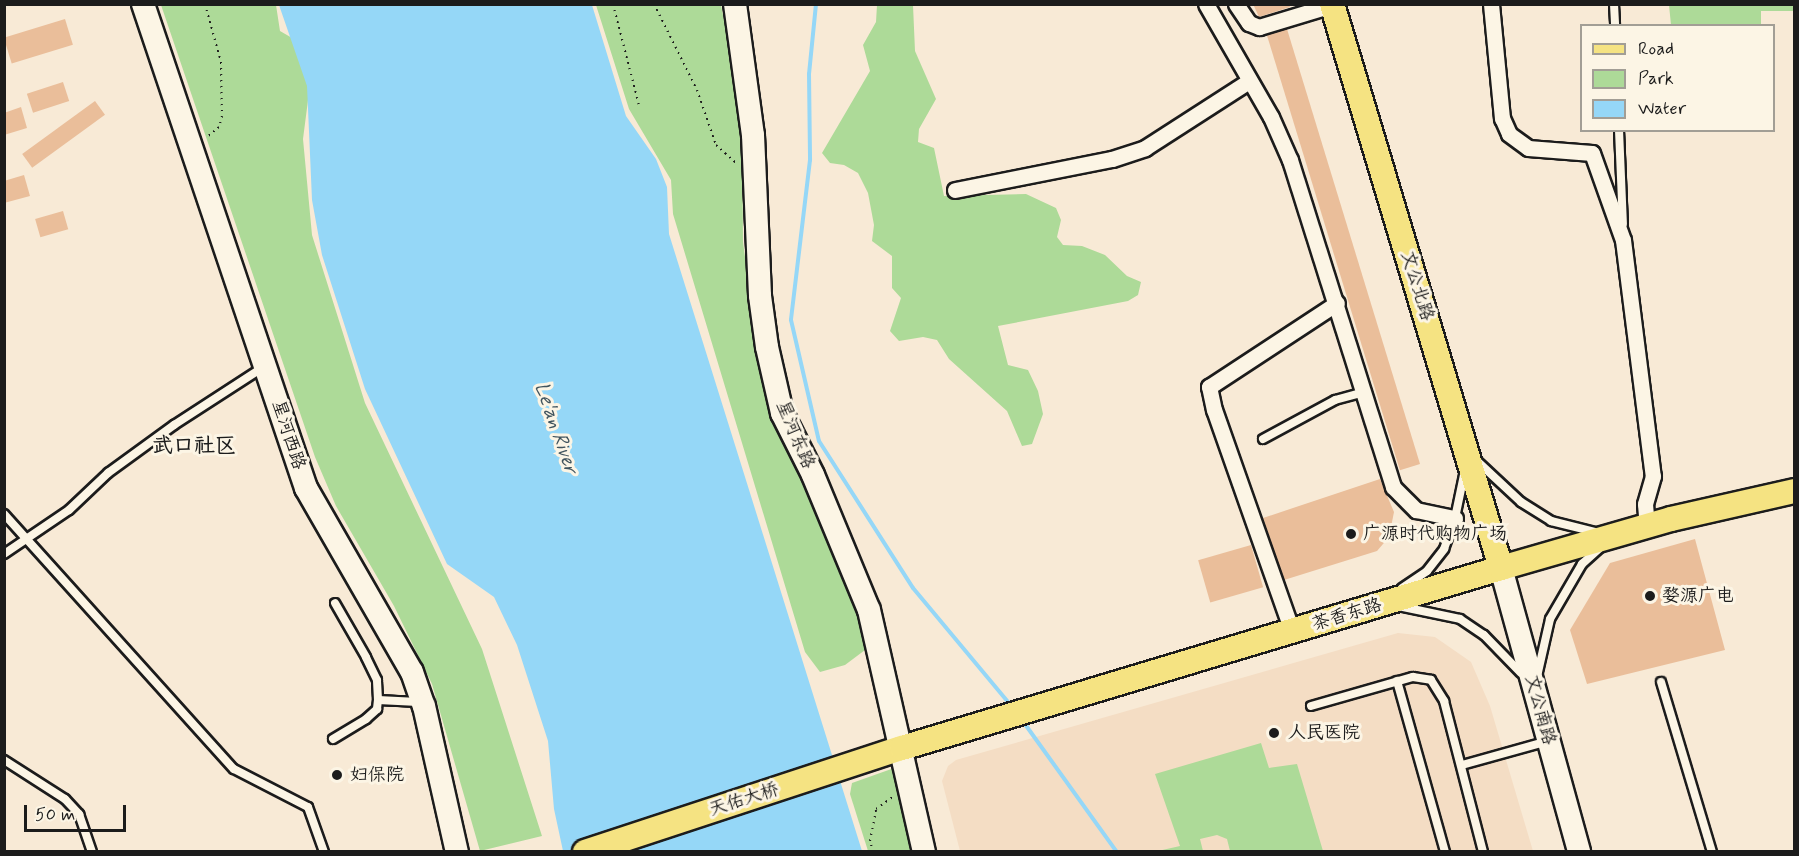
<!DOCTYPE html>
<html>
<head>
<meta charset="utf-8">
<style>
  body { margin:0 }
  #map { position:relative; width:1799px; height:856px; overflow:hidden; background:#f8ead6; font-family:Mynerve,"LXGW WenKai TC",sans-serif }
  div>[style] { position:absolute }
  .built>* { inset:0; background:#f4ddc4 }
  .green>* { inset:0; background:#adda98 }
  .water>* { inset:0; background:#95d7f7 }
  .stream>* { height:4px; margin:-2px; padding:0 2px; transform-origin:2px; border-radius:2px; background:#95d7f7 }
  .building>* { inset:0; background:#eabe9a; transform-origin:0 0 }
  .path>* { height:2px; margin-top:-1px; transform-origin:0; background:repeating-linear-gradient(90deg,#1c1c1c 0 1.5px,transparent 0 6px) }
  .roads { filter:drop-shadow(2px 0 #1c1c1c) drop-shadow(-2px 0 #1c1c1c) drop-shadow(0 2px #1c1c1c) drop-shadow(0 -2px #1c1c1c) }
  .lane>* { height:8px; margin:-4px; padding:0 4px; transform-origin:4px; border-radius:4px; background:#fcf5e5 }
  .street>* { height:15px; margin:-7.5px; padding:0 7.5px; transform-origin:7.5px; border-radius:7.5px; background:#fcf5e5 }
  .secondary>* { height:22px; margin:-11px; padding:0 11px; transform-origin:11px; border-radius:11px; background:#fcf5e5 }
  .primary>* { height:24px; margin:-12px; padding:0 12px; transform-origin:12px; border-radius:12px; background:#f5e382 }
  .dots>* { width:16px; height:16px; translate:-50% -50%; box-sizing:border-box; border:3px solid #fcf5e5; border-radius:50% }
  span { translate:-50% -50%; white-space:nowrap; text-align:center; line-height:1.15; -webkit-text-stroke:6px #fcf5e5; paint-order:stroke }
  .street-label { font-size:18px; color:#1c1c1c }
  .poi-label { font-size:18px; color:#1c1c1c }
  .left { translate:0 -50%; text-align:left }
  .water-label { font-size:20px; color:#40545e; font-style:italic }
  .quarter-label { font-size:21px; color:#1c1c1c; font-weight:700 }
  .frame { position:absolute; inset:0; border:6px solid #1c1c1c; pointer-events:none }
  .legend { position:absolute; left:1580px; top:24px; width:195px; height:108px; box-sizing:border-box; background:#fcf5e5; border:2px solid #a29e95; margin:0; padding:8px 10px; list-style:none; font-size:18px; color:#1c1c1c }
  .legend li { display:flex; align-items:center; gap:12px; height:30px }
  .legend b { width:30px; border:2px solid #a29e95 }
  .scale { position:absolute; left:24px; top:805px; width:102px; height:27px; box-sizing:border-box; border:3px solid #1c1c1c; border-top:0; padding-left:8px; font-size:18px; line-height:21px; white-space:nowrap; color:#1c1c1c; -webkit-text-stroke:4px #fcf5e5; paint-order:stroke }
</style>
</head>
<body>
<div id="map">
  <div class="built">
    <i style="clip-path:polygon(1398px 633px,1435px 637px,1471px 662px,1490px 706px,1533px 851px,960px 851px,942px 781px,948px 766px,956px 760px)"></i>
  </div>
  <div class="green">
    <i style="clip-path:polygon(161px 5px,276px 5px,280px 31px,299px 42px,311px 77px,303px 139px,312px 235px,365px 403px,482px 649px,542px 836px,480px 851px,432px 684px,394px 606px,336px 506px,315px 457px)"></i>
    <i style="clip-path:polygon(596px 5px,721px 5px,742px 110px,743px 242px,754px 324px,871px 637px,865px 650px,845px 665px,820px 672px,805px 652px,673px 214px,671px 180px,629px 109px)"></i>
    <i style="clip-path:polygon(877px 5px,913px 5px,915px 51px,936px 99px,919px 129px,918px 142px,934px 148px,944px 196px,1026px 194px,1056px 208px,1061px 220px,1057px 237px,1063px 245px,1082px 246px,1105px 255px,1127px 276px,1141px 282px,1138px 295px,1128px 301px,998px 326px,1008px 365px,1028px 370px,1038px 391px,1043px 414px,1032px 444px,1022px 446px,1007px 411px,949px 359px,937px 340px,923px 337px,899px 341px,890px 331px,901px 298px,892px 288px,892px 256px,872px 241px,874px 225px,868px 193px,858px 173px,844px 165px,830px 163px,822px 153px,870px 71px,863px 45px,876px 22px)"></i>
    <i style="clip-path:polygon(1669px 5px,1794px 5px,1794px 11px,1761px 11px,1761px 25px,1671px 25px)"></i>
    <i style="clip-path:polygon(1261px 743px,1269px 768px,1297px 764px,1323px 851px,1230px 851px,1227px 839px,1217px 835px,1200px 839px,1203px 851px,1158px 851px,1180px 846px,1155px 774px)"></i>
    <i style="clip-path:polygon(897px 767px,927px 851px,868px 851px,850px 794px,852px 783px)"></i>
  </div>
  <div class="water">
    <i style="clip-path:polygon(279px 5px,592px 5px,626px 116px,656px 159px,667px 187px,669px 234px,862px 851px,563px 851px,554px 809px,548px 741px,517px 645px,494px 597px,447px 564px,365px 389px,322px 255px,312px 200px,307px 86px)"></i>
  </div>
  <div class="stream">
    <i style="left:816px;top:4px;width:70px;rotate:95.7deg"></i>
    <i style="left:809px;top:74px;width:86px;rotate:89.3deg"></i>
    <i style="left:810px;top:160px;width:161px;rotate:96.8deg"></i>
    <i style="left:791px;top:320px;width:124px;rotate:77deg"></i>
    <i style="left:819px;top:441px;width:174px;rotate:57.4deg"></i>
    <i style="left:913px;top:588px;width:155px;rotate:50.2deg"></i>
    <i style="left:1022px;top:720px;width:163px;rotate:54.3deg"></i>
  </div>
  <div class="building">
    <i style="clip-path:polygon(1253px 4px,1289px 4px,1290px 7px,1259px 17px)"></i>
    <i style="left:65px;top:19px;width:27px;height:64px;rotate:73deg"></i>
    <i style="left:1287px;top:29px;width:455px;height:21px;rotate:73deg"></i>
    <i style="left:63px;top:82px;width:20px;height:38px;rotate:72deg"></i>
    <i style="left:95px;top:101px;width:17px;height:90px;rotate:54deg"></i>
    <i style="clip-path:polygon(21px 107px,27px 128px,4px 135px,4px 113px)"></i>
    <i style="clip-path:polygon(24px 175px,30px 196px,4px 203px,4px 181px)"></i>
    <i style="left:63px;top:211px;width:19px;height:29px;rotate:74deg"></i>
    <i style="clip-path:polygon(1380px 479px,1394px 512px,1389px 537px,1377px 551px,1284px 580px,1263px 518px)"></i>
    <i style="clip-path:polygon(1695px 539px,1725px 650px,1587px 684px,1570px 630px,1610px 563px)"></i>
    <i style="left:1251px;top:545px;width:44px;height:55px;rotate:74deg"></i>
  </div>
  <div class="path">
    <i style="left:205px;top:4px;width:60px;rotate:74.6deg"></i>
    <i style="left:221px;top:62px;width:54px;rotate:88.9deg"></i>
    <i style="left:222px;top:116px;width:11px;rotate:105deg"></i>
    <i style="left:219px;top:127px;width:16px;rotate:140deg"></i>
    <i style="left:613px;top:4px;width:104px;rotate:75.6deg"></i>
    <i style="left:654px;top:4px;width:96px;rotate:63.4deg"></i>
    <i style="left:697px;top:90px;width:58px;rotate:70.9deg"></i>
    <i style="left:716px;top:145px;width:27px;rotate:42deg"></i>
    <i style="left:873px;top:852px;width:11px;rotate:-105deg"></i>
    <i style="left:870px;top:841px;width:33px;rotate:-79deg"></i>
    <i style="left:876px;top:809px;width:22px;rotate:-36deg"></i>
  </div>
  <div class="roads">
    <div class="lane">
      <i style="left:1614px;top:4px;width:22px;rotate:87deg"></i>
      <i style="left:1619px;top:130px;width:94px;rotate:87.6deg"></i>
      <i style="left:1263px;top:439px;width:82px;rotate:-28.4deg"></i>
      <i style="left:1335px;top:400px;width:30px;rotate:-15deg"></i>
      <i style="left:1477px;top:461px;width:60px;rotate:43deg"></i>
      <i style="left:1521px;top:502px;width:36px;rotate:32deg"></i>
      <i style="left:1551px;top:521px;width:45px;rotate:14deg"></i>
      <i style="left:4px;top:514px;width:343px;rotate:48deg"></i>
      <i style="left:234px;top:769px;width:83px;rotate:27.2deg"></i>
      <i style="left:308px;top:807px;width:48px;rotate:70.4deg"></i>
      <i style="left:4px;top:554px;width:78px;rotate:-34.1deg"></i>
      <i style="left:69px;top:510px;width:54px;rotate:-43.5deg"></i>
      <i style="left:108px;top:473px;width:82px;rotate:-36deg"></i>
      <i style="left:174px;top:425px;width:105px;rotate:-32.9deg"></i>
      <i style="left:1402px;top:588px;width:30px;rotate:-34deg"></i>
      <i style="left:1427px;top:571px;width:28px;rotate:-52deg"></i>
      <i style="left:1444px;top:549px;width:33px;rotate:-70deg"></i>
      <i style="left:1455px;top:518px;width:44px;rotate:-78.2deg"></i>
      <i style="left:1403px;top:607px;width:58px;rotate:11.9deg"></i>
      <i style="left:1460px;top:619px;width:29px;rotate:34deg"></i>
      <i style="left:1484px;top:635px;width:53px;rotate:45.8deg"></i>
      <i style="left:1538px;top:672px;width:54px;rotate:-77.2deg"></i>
      <i style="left:1550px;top:619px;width:64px;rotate:-59.8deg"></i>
      <i style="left:1582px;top:564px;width:25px;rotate:-42deg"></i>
      <i style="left:1397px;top:681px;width:178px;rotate:74.3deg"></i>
      <i style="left:1661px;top:682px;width:177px;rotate:73.3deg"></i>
      <i style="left:378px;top:700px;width:40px;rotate:2.9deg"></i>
      <i style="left:1311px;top:706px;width:106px;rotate:-15.9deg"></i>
      <i style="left:1413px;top:677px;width:18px;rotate:9deg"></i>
      <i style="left:1431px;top:680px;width:25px;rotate:58deg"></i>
      <i style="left:1444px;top:701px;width:156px;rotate:75.5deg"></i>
      <i style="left:333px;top:739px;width:39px;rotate:-31deg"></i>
      <i style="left:366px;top:719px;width:15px;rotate:-42deg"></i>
      <i style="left:377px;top:709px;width:9px;rotate:-84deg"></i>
      <i style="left:378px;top:700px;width:20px;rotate:-93deg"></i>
      <i style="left:377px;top:680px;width:25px;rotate:-116deg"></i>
      <i style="left:366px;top:657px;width:62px;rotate:-119.9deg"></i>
      <i style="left:4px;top:760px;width:72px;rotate:32.6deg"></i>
      <i style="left:65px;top:799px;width:21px;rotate:47deg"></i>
      <i style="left:79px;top:814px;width:40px;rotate:71.1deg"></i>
      <i style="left:1462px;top:765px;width:89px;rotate:-15.6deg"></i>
    </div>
    <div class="street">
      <i style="left:1206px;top:4px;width:130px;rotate:60.1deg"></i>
      <i style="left:1271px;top:117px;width:47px;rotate:66.2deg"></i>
      <i style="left:1290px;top:160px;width:343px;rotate:72.5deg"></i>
      <i style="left:1393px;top:487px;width:33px;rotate:45deg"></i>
      <i style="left:1416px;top:510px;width:40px;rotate:12deg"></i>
      <i style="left:1236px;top:4px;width:23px;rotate:56deg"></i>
      <i style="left:1249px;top:23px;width:11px;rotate:22deg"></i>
      <i style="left:1259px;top:27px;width:76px;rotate:-16.8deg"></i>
      <i style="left:1491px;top:4px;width:115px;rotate:84.5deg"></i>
      <i style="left:1502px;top:118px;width:17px;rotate:66deg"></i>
      <i style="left:1509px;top:134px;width:24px;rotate:36deg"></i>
      <i style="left:1528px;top:148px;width:64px;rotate:4.5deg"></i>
      <i style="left:1592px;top:153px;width:92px;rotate:70.4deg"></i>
      <i style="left:1623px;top:240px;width:238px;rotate:82.8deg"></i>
      <i style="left:1653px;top:476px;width:29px;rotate:106deg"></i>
      <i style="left:1645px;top:504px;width:22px;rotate:85deg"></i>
      <i style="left:955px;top:190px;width:160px;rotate:-11.2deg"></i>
      <i style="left:1112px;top:159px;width:35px;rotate:-18deg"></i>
      <i style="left:1145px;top:148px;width:124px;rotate:-32.8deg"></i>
      <i style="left:1292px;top:631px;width:234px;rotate:-109.4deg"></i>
      <i style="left:1214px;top:410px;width:24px;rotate:-102deg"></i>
      <i style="left:1209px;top:387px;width:153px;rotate:-33.3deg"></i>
    </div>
    <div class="secondary">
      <i style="left:143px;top:4px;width:511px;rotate:71.39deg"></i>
      <i style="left:306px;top:488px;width:212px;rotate:60.1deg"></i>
      <i style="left:412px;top:672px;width:36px;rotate:71deg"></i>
      <i style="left:424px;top:706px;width:150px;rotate:77.3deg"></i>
      <i style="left:735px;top:4px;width:132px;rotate:82.2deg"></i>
      <i style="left:753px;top:135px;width:161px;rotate:87.5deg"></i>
      <i style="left:760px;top:296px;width:51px;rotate:82.2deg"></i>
      <i style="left:767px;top:347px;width:68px;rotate:77.2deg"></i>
      <i style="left:782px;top:413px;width:69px;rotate:63.4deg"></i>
      <i style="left:813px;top:475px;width:146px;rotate:67.5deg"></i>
      <i style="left:869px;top:610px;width:248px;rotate:77.2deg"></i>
      <i style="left:1501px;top:568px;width:295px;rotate:74.6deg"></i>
    </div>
    <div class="primary">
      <i style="left:1332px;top:4px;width:589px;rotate:73.32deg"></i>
      <i style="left:585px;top:852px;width:334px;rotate:-18.2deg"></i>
      <i style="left:902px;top:748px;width:625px;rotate:-16.73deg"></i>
      <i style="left:1501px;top:568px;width:177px;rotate:-16.1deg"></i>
      <i style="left:1671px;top:519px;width:126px;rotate:-12.8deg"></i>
    </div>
  </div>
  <div class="dots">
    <i style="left:1351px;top:534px;background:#1c1c1c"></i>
    <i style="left:1650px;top:596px;background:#1c1c1c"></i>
    <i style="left:1274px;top:733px;background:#1c1c1c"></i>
    <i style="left:337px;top:775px;background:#1c1c1c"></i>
  </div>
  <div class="street-label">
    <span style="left:1417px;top:286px;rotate:73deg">文公北路</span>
    <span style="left:288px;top:435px;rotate:72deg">星河西路</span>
    <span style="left:795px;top:435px;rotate:67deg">星河东路</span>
    <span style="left:1347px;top:615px;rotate:-17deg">茶香东路</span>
    <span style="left:1540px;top:710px;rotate:75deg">文公南路</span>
    <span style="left:744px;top:800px;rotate:-18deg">天佑大桥</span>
  </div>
  <div class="poi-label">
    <span class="left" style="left:1363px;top:534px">广源时代购物广场</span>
    <span class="left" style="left:1662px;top:596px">婺源广电</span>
    <span class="left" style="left:1288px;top:733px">人民医院</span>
    <span class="left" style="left:350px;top:775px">妇保院</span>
  </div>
  <div class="water-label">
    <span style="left:556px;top:428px;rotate:71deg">Le'an River</span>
  </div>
  <div class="quarter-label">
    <span style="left:194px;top:446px">武口社区</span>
  </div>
  <div class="frame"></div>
  <ul class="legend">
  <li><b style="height:8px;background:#f5e382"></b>Road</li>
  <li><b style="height:16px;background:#adda98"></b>Park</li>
  <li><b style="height:16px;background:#95d7f7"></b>Water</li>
  </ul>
  <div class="scale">50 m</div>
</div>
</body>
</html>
